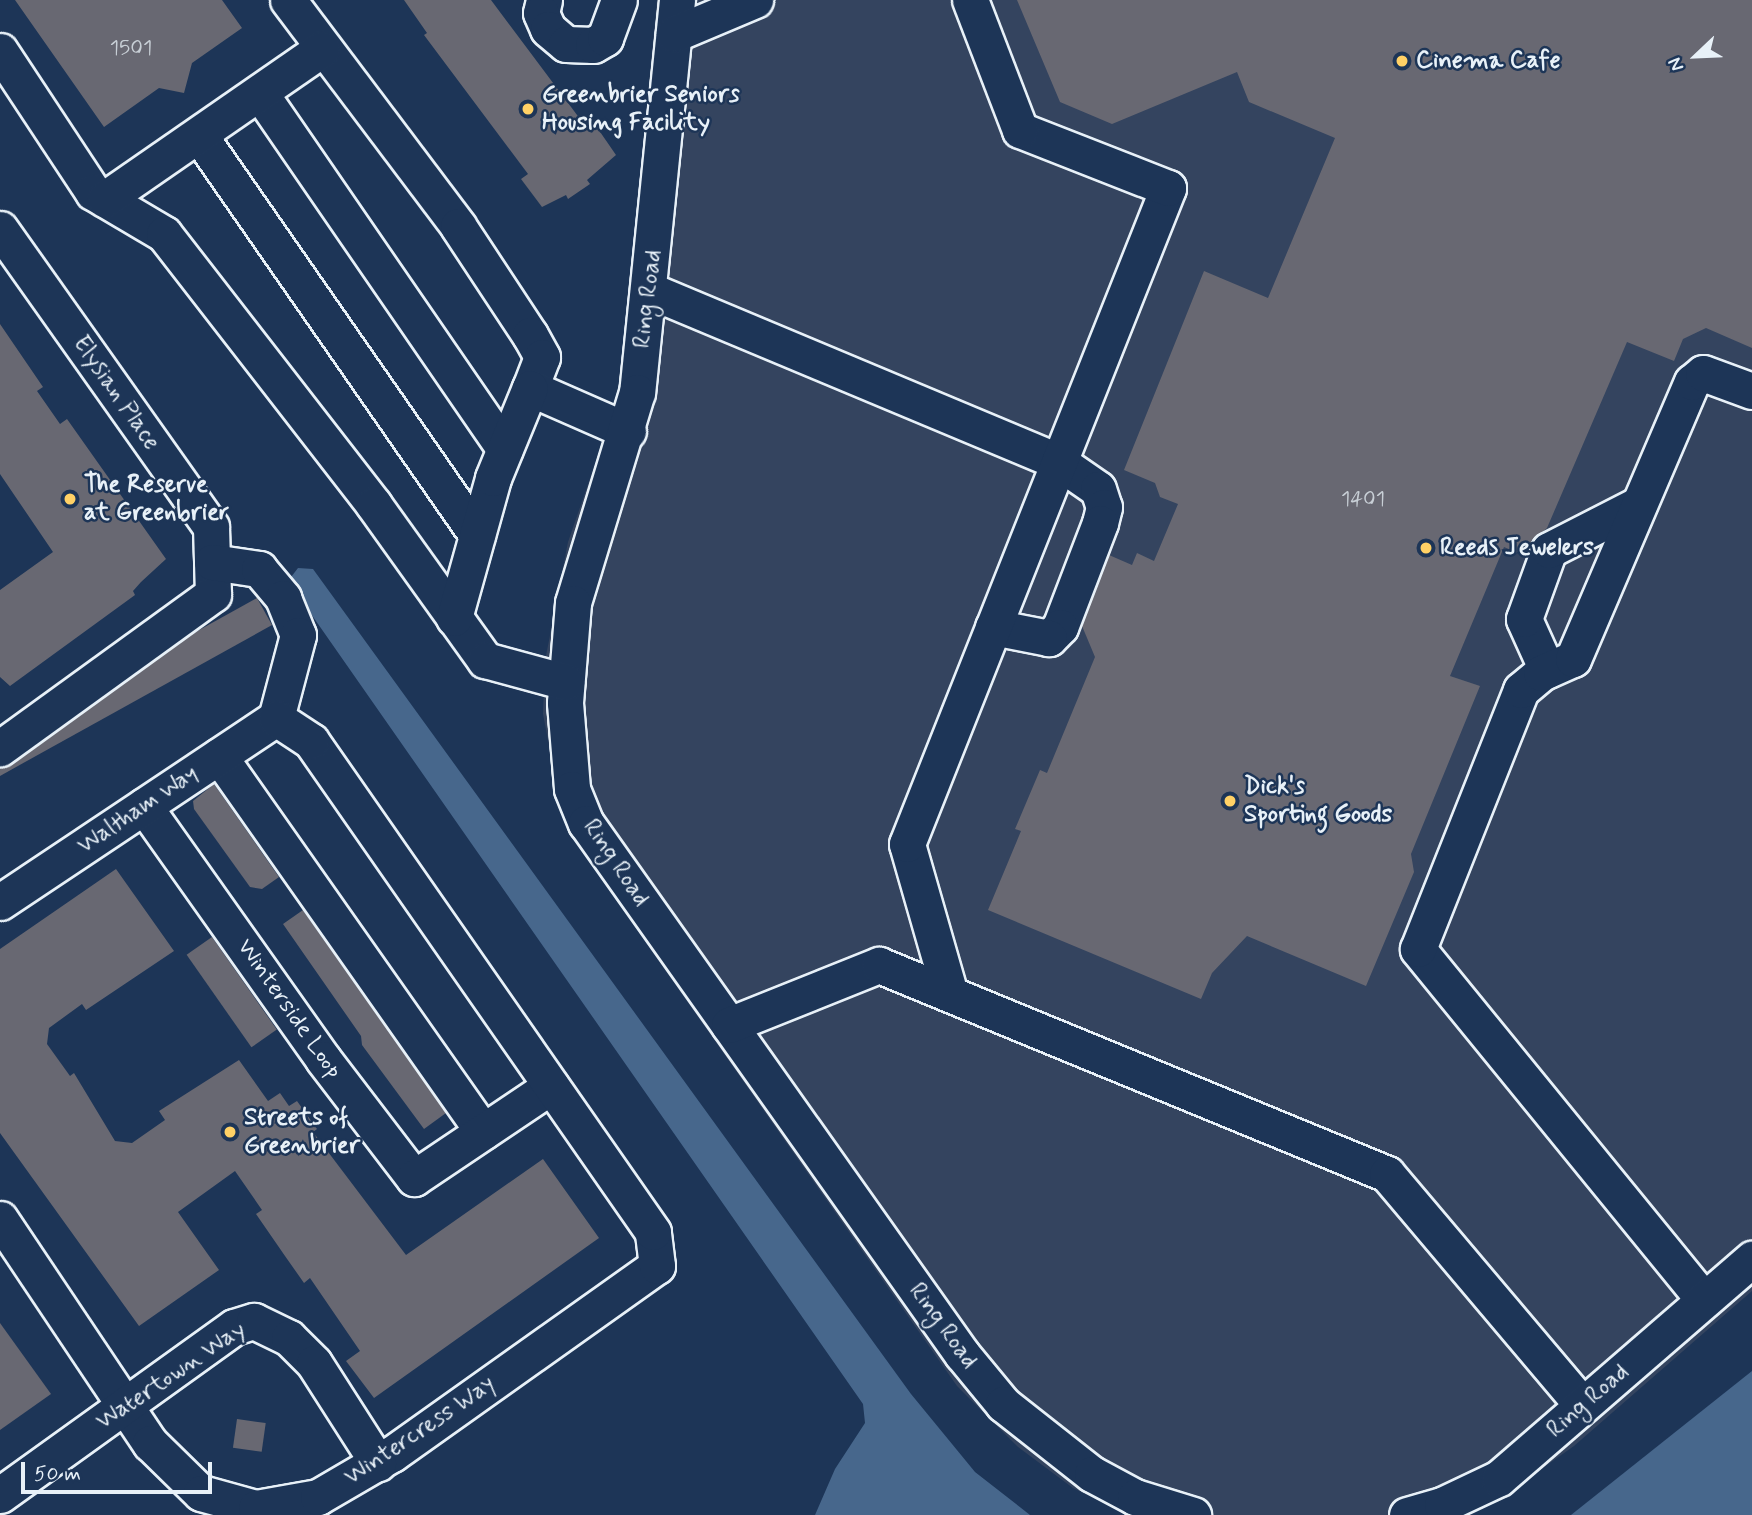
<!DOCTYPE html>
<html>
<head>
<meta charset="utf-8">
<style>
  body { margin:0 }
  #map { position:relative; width:1752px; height:1515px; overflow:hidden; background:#1d3557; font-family:Mynerve,sans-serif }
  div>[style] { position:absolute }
  .built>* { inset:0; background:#34445f }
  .water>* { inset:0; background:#47678c }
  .building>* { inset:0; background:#686872; transform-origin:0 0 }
  .roads { filter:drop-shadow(2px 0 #e8f1f8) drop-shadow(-2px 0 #e8f1f8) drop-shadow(0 2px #e8f1f8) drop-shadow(0 -2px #e8f1f8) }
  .minor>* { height:35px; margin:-17.5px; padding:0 17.5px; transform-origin:17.5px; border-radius:17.5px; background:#1d3557 }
  .dots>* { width:19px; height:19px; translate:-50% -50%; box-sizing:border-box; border:4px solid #1d3557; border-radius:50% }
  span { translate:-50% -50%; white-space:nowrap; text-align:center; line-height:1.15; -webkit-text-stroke:5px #1d3557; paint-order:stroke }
  .number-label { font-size:21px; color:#c8cfd6 }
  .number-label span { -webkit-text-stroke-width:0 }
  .poi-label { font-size:24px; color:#e8f1f8; font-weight:700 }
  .left { translate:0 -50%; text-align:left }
  .street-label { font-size:24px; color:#e8f1f8 }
  .north { position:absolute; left:1661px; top:21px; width:70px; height:70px; -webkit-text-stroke:5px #1d3557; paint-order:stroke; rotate:247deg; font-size:19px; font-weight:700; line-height:28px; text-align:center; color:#e8f1f8 }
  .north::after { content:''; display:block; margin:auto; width:24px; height:32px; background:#e8f1f8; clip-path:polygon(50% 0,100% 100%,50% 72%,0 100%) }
  .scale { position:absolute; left:21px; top:1462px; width:191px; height:32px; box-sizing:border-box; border:4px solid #e8f1f8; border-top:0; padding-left:9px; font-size:21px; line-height:24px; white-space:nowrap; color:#e8f1f8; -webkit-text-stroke:5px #1d3557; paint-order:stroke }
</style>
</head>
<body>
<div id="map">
  <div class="built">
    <i style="clip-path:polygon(657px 0,1752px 0,1752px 1291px,1574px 1446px,1506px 1494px,1463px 1515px,1128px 1515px,1073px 1488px,1018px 1447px,957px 1386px,574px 840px,562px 813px,543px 714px,545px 661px,568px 542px,619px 395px)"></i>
  </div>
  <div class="water">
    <i style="clip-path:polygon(298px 568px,313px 569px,911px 1394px,975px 1472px,1030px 1515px,815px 1515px,835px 1469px,865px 1423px,863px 1404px,288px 581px)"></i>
    <i style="clip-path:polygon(1752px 1371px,1752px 1515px,1571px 1515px)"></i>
  </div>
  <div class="building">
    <i style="clip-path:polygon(15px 0,222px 0,242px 28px,192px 63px,184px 93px,159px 88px,104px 127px)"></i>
    <i style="clip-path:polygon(404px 0,491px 0,589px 131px,596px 126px,616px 155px,587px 180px,590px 184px,568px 199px,566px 195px,542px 207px,521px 179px,528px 174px,424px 35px,427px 33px)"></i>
    <i style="clip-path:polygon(1017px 0,1752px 0,1752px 348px,1706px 328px,1683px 339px,1674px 361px,1627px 342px,1547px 528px,1531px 542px,1525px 556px,1504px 547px,1450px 676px,1480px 686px,1411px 854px,1414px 872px,1366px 986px,1247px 936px,1212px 973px,1201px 999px,988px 910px,1021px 831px,1015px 829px,1040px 770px,1047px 773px,1095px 657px,1082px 626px,1109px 555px,1132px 565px,1137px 553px,1154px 561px,1178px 504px,1160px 497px,1155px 483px,1124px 470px,1204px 271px,1268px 298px,1335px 138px,1249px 102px,1237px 72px,1112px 124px,1060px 102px)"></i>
    <i style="clip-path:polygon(0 324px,43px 387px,37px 391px,60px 424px,67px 419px,166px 559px,141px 582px,133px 591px,135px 595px,10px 686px,0 677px,0 590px,53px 552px,0 474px)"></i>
    <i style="left:257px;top:598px;width:31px;height:314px;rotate:61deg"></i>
    <i style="clip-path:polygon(214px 784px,279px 877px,262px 889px,250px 887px,194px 809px,193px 801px)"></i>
    <i style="clip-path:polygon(116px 869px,174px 951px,86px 1010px,82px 1004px,49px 1028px,47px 1044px,70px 1076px,74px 1073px,115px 1141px,132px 1143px,165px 1120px,159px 1111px,239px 1060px,268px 1101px,280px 1093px,289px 1106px,297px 1101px,317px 1129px,313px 1132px,406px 1255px,543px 1159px,599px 1238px,374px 1398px,346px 1361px,360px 1351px,310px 1278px,304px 1283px,285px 1256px,256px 1214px,262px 1210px,235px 1171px,178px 1212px,219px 1270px,139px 1326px,0 1133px,0 949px)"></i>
    <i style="clip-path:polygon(303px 910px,446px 1113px,424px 1129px,362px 1045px,361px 1036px,283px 924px)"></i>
    <i style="left:212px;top:937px;width:113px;height:31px;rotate:55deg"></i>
    <i style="clip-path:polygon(0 1323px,51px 1394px,0 1430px)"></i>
    <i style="left:237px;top:1419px;width:29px;height:29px;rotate:8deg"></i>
  </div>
  <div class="roads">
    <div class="minor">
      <i style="left:288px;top:0;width:283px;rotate:53deg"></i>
      <i style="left:458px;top:226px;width:131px;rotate:56.6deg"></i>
      <i style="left:530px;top:335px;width:25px;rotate:61deg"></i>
      <i style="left:542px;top:357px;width:33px;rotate:111deg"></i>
      <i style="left:530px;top:388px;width:107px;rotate:23.7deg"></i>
      <i style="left:544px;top:0;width:13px;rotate:103deg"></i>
      <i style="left:541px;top:13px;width:17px;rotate:66deg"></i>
      <i style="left:548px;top:29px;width:23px;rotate:40deg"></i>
      <i style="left:566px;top:44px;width:27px;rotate:2deg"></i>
      <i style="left:593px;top:45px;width:14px;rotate:-30deg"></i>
      <i style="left:605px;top:38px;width:40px;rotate:-69.8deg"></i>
      <i style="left:677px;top:0;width:394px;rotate:95.8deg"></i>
      <i style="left:637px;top:392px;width:220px;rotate:106.9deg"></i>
      <i style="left:573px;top:603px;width:100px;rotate:94.6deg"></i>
      <i style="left:565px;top:703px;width:86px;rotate:85.3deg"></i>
      <i style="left:572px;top:789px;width:37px;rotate:68deg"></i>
      <i style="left:586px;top:823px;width:651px;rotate:54.7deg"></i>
      <i style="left:962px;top:1354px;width:65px;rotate:50.6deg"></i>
      <i style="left:1003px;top:1404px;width:113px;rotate:38.2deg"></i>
      <i style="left:1092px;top:1474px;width:49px;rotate:28.1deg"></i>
      <i style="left:1135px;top:1497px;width:61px;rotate:17.2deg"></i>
      <i style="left:674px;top:34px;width:88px;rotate:-22.8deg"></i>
      <i style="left:0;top:51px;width:169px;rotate:56.6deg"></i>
      <i style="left:93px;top:192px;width:82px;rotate:30.6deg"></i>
      <i style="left:164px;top:234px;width:343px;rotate:52.2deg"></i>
      <i style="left:374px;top:505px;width:191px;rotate:54.4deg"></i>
      <i style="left:485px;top:660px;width:84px;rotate:15.2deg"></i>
      <i style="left:260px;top:93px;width:432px;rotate:55.5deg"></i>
      <i style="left:199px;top:135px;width:487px;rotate:55.2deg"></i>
      <i style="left:105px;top:199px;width:264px;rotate:-34.7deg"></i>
      <i style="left:0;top:229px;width:365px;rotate:54.7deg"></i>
      <i style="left:211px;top:527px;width:67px;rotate:88.3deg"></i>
      <i style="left:213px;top:594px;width:263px;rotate:144.1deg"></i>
      <i style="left:651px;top:291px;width:442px;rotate:22.7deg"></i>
      <i style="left:1059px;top:462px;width:47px;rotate:34.7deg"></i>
      <i style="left:1098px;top:489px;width:19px;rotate:72deg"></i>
      <i style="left:1104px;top:507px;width:16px;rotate:104deg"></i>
      <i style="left:1100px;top:523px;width:111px;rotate:111deg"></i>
      <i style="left:1060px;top:627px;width:16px;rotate:135deg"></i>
      <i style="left:1049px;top:638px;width:57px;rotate:-168.9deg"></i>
      <i style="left:212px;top:562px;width:48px;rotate:8.5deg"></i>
      <i style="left:259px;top:569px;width:38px;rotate:50deg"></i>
      <i style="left:283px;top:598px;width:40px;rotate:68deg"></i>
      <i style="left:298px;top:635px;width:86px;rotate:104.8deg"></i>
      <i style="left:454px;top:618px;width:145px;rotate:-74.4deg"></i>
      <i style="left:493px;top:478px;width:97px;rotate:-67.7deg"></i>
      <i style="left:1547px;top:670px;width:56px;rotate:-114.3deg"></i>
      <i style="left:1524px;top:619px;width:73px;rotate:-70.1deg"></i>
      <i style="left:1549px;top:550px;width:101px;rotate:-27.1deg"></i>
      <i style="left:219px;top:756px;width:459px;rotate:54.9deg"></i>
      <i style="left:144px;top:806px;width:310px;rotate:54.7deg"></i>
      <i style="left:323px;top:1059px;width:150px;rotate:52.6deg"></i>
      <i style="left:414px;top:1178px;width:165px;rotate:-33.9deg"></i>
      <i style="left:0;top:902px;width:332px;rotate:-33.7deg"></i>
      <i style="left:950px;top:994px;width:156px;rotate:-106deg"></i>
      <i style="left:907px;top:844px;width:706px;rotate:-68.3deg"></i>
      <i style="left:1168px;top:188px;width:159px;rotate:-158.6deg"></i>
      <i style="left:1020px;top:130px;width:139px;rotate:-111deg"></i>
      <i style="left:729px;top:1025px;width:162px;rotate:-21.8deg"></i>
      <i style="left:879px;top:965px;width:549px;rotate:22.36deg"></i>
      <i style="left:1387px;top:1174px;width:302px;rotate:49.8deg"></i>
      <i style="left:0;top:1219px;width:270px;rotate:56.2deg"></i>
      <i style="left:150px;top:1443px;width:71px;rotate:44.4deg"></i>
      <i style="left:201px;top:1493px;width:57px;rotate:15.3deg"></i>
      <i style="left:256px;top:1508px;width:63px;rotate:-10.1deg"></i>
      <i style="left:318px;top:1497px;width:86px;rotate:-30.2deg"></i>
      <i style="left:392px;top:1454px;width:325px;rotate:-35.4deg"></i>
      <i style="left:657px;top:1266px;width:34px;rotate:-97deg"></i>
      <i style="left:653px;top:1232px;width:598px;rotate:-124.86deg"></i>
      <i style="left:311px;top:741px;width:42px;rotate:-146.7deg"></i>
      <i style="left:1704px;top:1300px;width:453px;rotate:-129.2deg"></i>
      <i style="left:1418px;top:949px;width:279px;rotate:-68.3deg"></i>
      <i style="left:1521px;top:690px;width:26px;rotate:-40deg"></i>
      <i style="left:1541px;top:673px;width:35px;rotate:-24deg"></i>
      <i style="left:1573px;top:659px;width:301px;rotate:-66.8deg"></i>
      <i style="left:1692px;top:382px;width:14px;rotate:-39deg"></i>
      <i style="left:1703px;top:373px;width:52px;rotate:20.2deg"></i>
      <i style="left:0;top:1495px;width:288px;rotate:-35.7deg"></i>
      <i style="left:234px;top:1327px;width:21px;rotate:-17deg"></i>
      <i style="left:254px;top:1321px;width:39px;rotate:26deg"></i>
      <i style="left:289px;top:1338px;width:35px;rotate:45deg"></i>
      <i style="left:314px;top:1363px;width:119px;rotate:57.4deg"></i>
      <i style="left:1407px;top:1515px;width:36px;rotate:-16deg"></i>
      <i style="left:1442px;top:1505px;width:63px;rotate:-25.3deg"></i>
      <i style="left:1499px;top:1478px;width:335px;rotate:-40.9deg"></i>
    </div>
  </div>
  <div class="dots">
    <i style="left:1402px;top:61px;background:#ffd166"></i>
    <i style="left:528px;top:109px;background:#ffd166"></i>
    <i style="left:70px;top:499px;background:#ffd166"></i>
    <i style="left:1426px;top:548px;background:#ffd166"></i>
    <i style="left:1230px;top:801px;background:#ffd166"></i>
    <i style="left:230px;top:1132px;background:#ffd166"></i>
  </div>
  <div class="number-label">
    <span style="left:131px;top:48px">1501</span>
    <span style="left:1363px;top:499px">1401</span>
  </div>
  <div class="poi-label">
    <span class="left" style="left:1416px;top:61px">Cinema Cafe</span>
    <span class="left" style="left:542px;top:109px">Greenbrier Seniors<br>Housing Facility</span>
    <span class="left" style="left:84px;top:499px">The Reserve<br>at Greenbrier</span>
    <span class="left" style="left:1440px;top:548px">Reeds Jewelers</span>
    <span class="left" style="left:1244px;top:801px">Dick's<br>Sporting Goods</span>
    <span class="left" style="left:244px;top:1132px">Streets of<br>Greenbrier</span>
  </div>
  <div class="street-label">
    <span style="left:648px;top:299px;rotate:-83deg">Ring Road</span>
    <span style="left:116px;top:393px;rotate:55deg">Elysian Place</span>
    <span style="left:138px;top:810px;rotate:-34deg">Waltham Way</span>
    <span style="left:616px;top:863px;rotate:56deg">Ring Road</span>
    <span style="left:289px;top:1009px;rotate:55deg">Winterside Loop</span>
    <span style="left:943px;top:1326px;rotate:54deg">Ring Road</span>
    <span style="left:171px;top:1376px;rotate:-34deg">Watertown Way</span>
    <span style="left:1588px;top:1401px;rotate:-41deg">Ring Road</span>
    <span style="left:420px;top:1431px;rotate:-34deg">Wintercress Way</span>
  </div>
  <div class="north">N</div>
  <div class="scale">50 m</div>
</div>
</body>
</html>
